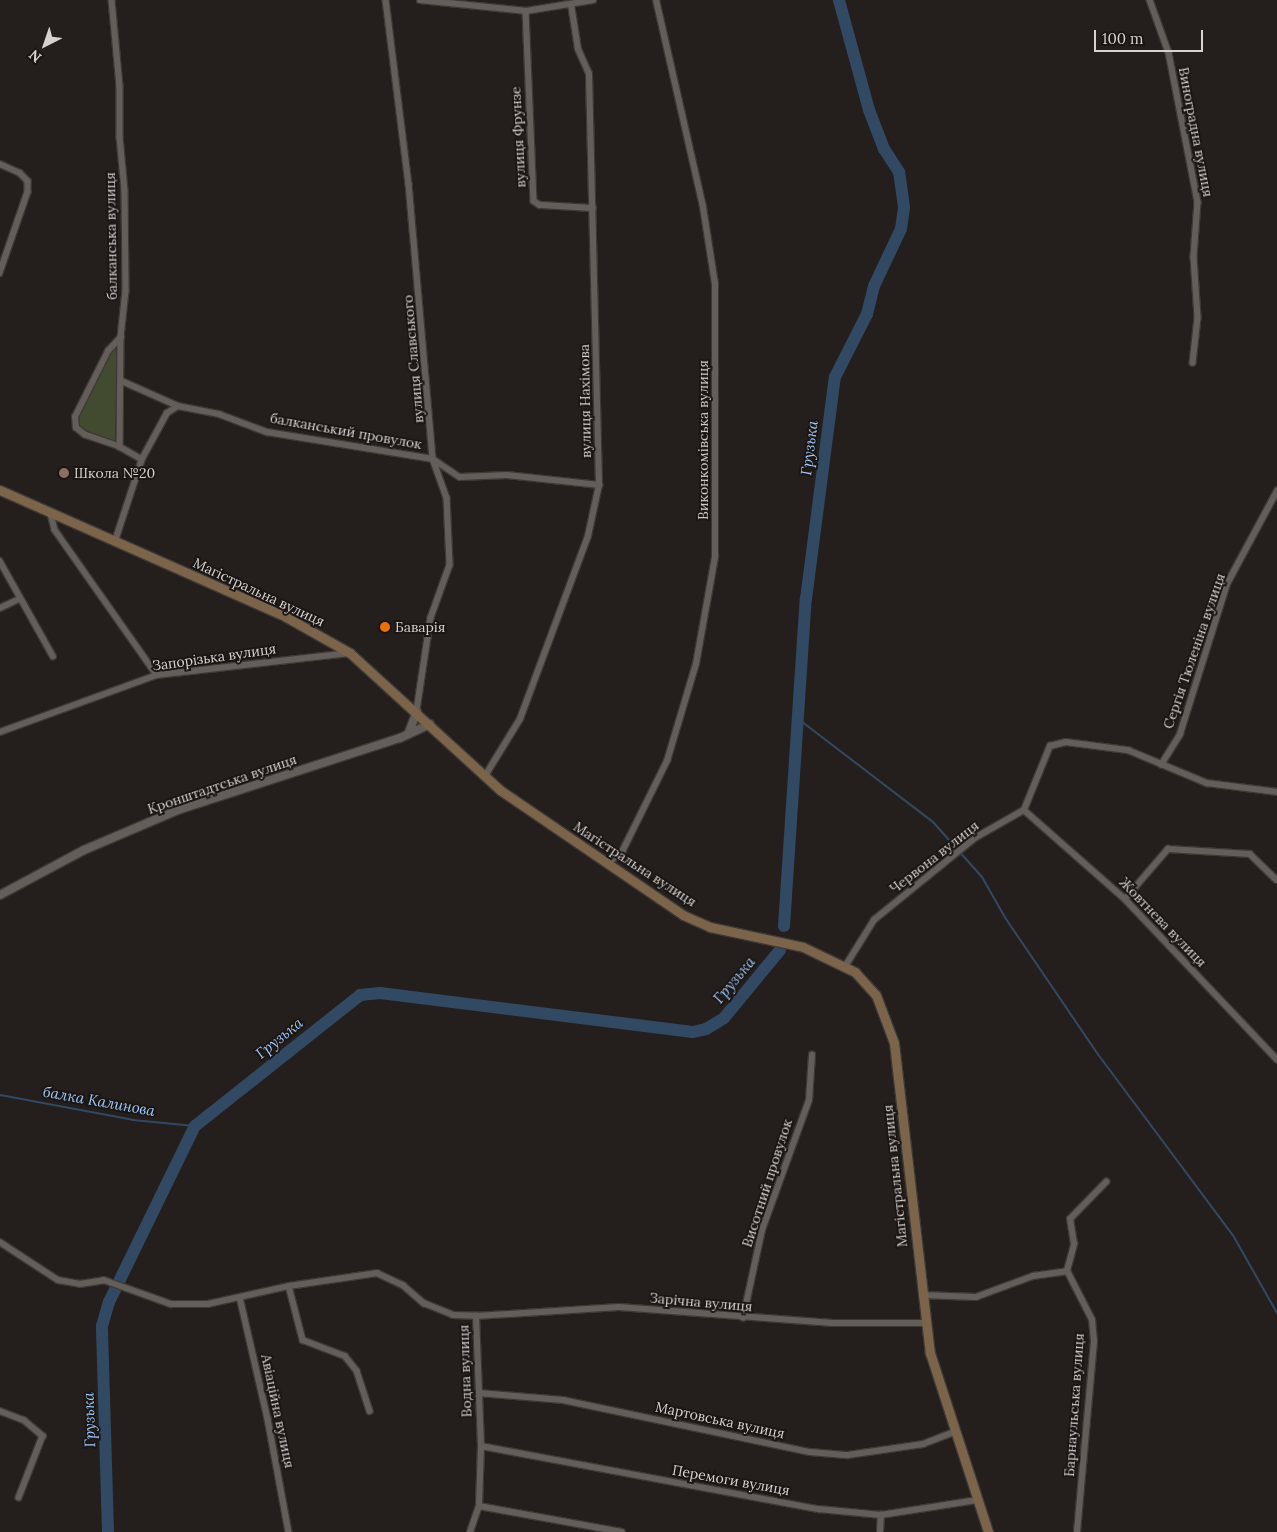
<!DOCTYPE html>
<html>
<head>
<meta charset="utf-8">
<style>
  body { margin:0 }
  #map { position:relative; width:1277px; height:1532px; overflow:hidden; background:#241f1c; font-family:Lora,serif }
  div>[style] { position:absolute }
  .green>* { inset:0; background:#424b2f }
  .stream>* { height:2px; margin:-1px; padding:0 1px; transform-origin:1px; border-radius:1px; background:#324964 }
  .river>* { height:12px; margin:-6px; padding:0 6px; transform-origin:6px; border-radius:6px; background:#324964 }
  .roads { filter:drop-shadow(1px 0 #3d3936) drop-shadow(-1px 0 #3d3936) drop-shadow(0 1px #3d3936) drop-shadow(0 -1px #3d3936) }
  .minor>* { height:5.5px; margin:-2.75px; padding:0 2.75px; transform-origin:2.75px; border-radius:2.75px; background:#645e5a }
  .tertiary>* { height:8px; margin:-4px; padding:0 4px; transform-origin:4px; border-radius:4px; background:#645e5a }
  .secondary>* { height:9px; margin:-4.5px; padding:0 4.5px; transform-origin:4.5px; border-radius:4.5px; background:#7b644a }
  .dots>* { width:14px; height:14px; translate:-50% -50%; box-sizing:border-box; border:2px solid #1b1613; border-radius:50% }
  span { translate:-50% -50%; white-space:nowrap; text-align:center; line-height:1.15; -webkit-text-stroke:4px #1b1613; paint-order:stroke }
  .street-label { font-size:14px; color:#d5d2d0 }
  .poi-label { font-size:14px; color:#d5d2d0 }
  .left { translate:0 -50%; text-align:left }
  .water-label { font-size:15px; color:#9dc8fa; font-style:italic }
  .north { position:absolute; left:20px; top:20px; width:50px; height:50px; -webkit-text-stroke:4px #1b1613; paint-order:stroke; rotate:221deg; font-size:14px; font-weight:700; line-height:20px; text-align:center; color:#d5d2d0 }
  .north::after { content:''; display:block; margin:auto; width:18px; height:22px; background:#d5d2d0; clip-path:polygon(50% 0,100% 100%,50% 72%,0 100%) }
  .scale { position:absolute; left:1094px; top:30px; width:109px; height:22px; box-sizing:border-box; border:2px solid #d5d2d0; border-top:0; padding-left:6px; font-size:15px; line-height:18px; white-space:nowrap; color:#d5d2d0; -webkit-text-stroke:4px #1b1613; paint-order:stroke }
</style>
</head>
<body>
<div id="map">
  <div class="green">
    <i style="clip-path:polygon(118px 345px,115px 443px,88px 433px,80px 427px,78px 418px,111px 351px)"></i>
  </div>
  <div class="stream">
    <i style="left:797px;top:718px;width:171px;rotate:37.4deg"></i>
    <i style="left:933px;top:822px;width:74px;rotate:48.3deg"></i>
    <i style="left:982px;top:877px;width:48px;rotate:60.3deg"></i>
    <i style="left:1006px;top:919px;width:162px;rotate:55.8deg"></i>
    <i style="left:1097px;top:1053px;width:229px;rotate:53.3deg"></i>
    <i style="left:1234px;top:1237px;width:87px;rotate:60.5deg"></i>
    <i style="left:0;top:1095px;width:135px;rotate:10.6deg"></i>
    <i style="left:133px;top:1120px;width:62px;rotate:5.5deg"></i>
  </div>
  <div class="river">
    <i style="left:784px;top:926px;width:328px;rotate:-86.2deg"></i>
    <i style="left:806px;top:599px;width:224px;rotate:-82.6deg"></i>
    <i style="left:835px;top:377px;width:71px;rotate:-63.1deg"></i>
    <i style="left:867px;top:314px;width:29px;rotate:-76deg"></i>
    <i style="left:874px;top:286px;width:63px;rotate:-64.7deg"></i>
    <i style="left:901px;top:229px;width:22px;rotate:-82deg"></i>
    <i style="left:904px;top:207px;width:35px;rotate:-98deg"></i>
    <i style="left:899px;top:172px;width:27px;rotate:-123deg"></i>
    <i style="left:884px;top:149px;width:42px;rotate:-111deg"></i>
    <i style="left:869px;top:110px;width:114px;rotate:-105.3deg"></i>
    <i style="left:108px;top:1532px;width:206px;rotate:-91.7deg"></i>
    <i style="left:102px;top:1326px;width:25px;rotate:-74deg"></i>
    <i style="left:109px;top:1302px;width:196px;rotate:-64deg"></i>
    <i style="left:195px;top:1126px;width:211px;rotate:-38.4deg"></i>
    <i style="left:360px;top:995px;width:20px;rotate:-6deg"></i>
    <i style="left:380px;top:993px;width:315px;rotate:7.1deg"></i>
    <i style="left:693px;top:1032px;width:13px;rotate:-13deg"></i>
    <i style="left:706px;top:1029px;width:21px;rotate:-31deg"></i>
    <i style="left:724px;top:1018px;width:88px;rotate:-50.5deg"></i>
  </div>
  <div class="roads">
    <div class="minor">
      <i style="left:112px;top:0;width:86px;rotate:84.7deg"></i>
      <i style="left:120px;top:86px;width:51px;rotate:90deg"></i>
      <i style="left:120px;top:137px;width:54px;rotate:84.7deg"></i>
      <i style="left:125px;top:191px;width:100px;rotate:89.4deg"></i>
      <i style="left:126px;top:291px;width:46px;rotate:96.2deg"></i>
      <i style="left:121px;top:337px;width:110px;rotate:90.5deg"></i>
      <i style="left:120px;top:447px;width:25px;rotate:29deg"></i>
      <i style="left:386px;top:0;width:185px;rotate:82.9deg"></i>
      <i style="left:409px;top:184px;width:276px;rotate:85deg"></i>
      <i style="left:433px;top:459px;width:41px;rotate:70.3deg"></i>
      <i style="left:447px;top:498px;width:67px;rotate:87.4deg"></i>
      <i style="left:450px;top:565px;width:56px;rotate:109.7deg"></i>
      <i style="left:431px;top:618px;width:94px;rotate:98.6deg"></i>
      <i style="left:420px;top:0;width:107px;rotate:5.9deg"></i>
      <i style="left:526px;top:11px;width:68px;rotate:-9.3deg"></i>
      <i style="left:1150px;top:0;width:56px;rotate:70.3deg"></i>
      <i style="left:1169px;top:53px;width:152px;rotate:79deg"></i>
      <i style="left:1198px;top:202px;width:55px;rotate:94.2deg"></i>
      <i style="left:1194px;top:257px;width:61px;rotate:86.2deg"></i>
      <i style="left:1198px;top:318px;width:45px;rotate:96.3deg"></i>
      <i style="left:526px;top:11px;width:190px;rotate:87.6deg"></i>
      <i style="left:534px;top:201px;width:7px;rotate:34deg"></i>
      <i style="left:540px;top:205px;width:53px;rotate:3.2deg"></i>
      <i style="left:0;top:164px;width:22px;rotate:24deg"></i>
      <i style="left:20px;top:173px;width:11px;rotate:45deg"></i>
      <i style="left:28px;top:181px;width:11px;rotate:90deg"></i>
      <i style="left:28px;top:192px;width:86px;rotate:109.1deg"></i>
      <i style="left:122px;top:381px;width:61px;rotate:24.1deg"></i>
      <i style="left:120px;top:447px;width:37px;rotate:-161deg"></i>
      <i style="left:85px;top:435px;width:11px;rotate:-142deg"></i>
      <i style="left:76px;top:428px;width:11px;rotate:-95deg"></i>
      <i style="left:75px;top:417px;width:74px;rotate:-63.4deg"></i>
      <i style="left:108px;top:351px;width:19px;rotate:-47deg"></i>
      <i style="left:51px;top:514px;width:16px;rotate:76deg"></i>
      <i style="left:55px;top:530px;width:177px;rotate:54.9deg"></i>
      <i style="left:115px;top:541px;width:86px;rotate:-71.8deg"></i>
      <i style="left:142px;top:459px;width:52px;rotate:-61.5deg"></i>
      <i style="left:167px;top:413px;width:13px;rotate:-32deg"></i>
      <i style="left:178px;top:406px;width:42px;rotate:11deg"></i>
      <i style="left:219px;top:414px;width:51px;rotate:20.6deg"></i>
      <i style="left:267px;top:432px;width:168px;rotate:9.2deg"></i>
      <i style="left:433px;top:459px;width:32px;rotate:34deg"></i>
      <i style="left:460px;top:477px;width:47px;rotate:-2.4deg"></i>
      <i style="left:507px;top:475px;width:93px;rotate:6.2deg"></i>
      <i style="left:0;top:561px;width:109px;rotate:60.8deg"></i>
      <i style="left:0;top:608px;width:21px;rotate:-25deg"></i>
      <i style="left:0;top:732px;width:167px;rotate:-20deg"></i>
      <i style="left:157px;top:675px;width:193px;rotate:-6.5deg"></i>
      <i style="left:1161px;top:765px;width:36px;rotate:-58deg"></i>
      <i style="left:1180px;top:734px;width:157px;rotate:-72.6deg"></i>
      <i style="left:1227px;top:584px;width:106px;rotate:-61.7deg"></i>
      <i style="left:485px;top:776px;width:67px;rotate:-58.4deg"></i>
      <i style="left:520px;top:719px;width:195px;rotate:-69.6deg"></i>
      <i style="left:588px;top:536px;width:52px;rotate:-77.8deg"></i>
      <i style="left:599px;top:485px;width:411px;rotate:-91.4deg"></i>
      <i style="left:589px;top:74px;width:27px;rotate:-114deg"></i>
      <i style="left:578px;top:49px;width:45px;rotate:-99deg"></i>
      <i style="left:1024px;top:810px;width:135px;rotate:41.4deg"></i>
      <i style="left:1125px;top:899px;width:221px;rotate:46.5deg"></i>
      <i style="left:608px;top:863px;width:18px;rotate:-38deg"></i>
      <i style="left:622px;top:852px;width:102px;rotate:-63.7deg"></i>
      <i style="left:667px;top:761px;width:101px;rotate:-73.4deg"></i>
      <i style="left:696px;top:664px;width:109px;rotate:-79.9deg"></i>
      <i style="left:715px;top:557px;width:273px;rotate:-90deg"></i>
      <i style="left:715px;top:284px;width:78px;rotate:-98.9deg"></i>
      <i style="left:703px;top:207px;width:212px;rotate:-102.8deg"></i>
      <i style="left:1125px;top:899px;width:66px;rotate:-49.3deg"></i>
      <i style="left:1168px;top:849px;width:82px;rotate:3.5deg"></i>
      <i style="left:1250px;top:854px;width:37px;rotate:44deg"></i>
      <i style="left:846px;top:965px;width:53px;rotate:-58.1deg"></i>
      <i style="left:874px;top:920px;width:130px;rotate:-39.1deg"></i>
      <i style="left:975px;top:838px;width:56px;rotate:-29.7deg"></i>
      <i style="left:1024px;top:810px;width:69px;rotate:-67.9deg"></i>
      <i style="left:1050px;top:746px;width:16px;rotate:-14deg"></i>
      <i style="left:1066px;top:742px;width:63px;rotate:7.4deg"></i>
      <i style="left:1128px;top:750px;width:86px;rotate:22.7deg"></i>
      <i style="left:1207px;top:783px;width:71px;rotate:7.3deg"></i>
      <i style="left:0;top:1242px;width:69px;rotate:33.2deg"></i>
      <i style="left:58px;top:1280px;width:22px;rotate:10deg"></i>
      <i style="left:80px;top:1284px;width:24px;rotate:-9deg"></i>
      <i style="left:104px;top:1280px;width:71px;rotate:19.7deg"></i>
      <i style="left:171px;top:1304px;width:37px"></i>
      <i style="left:208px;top:1304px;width:83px;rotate:-12.5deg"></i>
      <i style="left:289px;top:1286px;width:89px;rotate:-8.4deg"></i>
      <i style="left:377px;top:1273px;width:29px;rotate:25deg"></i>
      <i style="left:403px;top:1285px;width:28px;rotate:41deg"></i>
      <i style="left:424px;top:1303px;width:31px;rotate:22deg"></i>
      <i style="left:453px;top:1315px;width:23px;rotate:2deg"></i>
      <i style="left:476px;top:1316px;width:143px;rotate:-3.6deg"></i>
      <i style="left:619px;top:1307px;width:214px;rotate:4.3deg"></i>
      <i style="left:832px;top:1323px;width:92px"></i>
      <i style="left:289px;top:1286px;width:56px;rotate:75.5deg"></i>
      <i style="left:303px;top:1340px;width:45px;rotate:20.9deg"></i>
      <i style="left:345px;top:1356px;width:19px;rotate:51deg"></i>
      <i style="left:357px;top:1371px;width:42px;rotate:72deg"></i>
      <i style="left:922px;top:1295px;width:54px;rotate:2.1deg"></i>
      <i style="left:976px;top:1297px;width:61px;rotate:-20.2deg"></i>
      <i style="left:1033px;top:1276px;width:34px;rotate:-8deg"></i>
      <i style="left:240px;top:1297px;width:125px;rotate:77.1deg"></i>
      <i style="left:268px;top:1419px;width:115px;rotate:79.5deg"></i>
      <i style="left:743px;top:1318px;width:90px;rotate:-77.8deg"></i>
      <i style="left:762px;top:1230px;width:138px;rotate:-70.1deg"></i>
      <i style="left:809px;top:1100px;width:45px;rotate:-86.2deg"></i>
      <i style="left:479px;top:1393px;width:84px;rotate:4.8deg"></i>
      <i style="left:563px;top:1400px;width:252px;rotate:11.9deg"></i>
      <i style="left:810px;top:1452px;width:38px;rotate:5deg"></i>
      <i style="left:848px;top:1455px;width:76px;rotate:-8.3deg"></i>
      <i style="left:923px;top:1444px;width:34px;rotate:-21deg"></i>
      <i style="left:0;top:1411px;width:26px;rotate:21deg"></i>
      <i style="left:24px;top:1420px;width:25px;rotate:40deg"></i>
      <i style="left:43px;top:1436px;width:66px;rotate:111.2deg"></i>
      <i style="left:481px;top:1446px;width:344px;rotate:10.6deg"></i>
      <i style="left:819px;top:1509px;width:62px;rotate:5.5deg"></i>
      <i style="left:881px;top:1515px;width:97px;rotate:-8.9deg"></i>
      <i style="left:479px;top:1506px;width:145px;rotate:10.3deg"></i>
      <i style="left:470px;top:1532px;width:28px;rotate:-71deg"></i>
      <i style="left:479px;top:1506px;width:60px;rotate:-88.1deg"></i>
      <i style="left:481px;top:1446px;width:130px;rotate:-92.2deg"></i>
      <i style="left:880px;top:1532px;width:17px;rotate:-87deg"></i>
      <i style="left:1077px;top:1532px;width:191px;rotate:-84.9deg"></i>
      <i style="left:1094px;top:1342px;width:22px;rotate:-95deg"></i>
      <i style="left:1092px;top:1320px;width:55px;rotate:-117deg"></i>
      <i style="left:1067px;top:1271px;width:28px;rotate:-75deg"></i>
      <i style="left:1074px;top:1244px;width:25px;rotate:-99deg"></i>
      <i style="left:1070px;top:1219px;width:52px;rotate:-45.8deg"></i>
    </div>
    <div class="tertiary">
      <i style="left:409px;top:732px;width:22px;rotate:-69deg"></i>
      <i style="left:0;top:895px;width:95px;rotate:-28.2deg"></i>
      <i style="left:84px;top:850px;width:102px;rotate:-23.1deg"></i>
      <i style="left:178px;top:810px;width:233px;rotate:-18deg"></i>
      <i style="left:400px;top:738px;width:33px;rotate:-25deg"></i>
    </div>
    <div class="secondary">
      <i style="left:0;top:490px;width:313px;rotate:23.9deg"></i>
      <i style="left:286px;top:617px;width:73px;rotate:29.4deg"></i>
      <i style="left:350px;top:653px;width:203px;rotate:42.4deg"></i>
      <i style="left:500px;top:790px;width:222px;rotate:34.3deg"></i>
      <i style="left:683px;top:915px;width:30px;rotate:24deg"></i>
      <i style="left:710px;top:927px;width:95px;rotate:12.1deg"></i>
      <i style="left:803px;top:947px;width:58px;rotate:25.7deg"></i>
      <i style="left:855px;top:972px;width:31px;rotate:48deg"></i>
      <i style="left:876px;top:995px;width:51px;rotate:69.4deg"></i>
      <i style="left:894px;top:1043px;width:312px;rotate:83.4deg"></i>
      <i style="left:930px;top:1353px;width:188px;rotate:72deg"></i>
    </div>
  </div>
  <div class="dots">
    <i style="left:64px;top:473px;background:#8d6e63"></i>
    <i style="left:385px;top:627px;background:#e8710a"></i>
  </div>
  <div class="street-label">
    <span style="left:1196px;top:132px;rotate:79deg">Виноградна вулиця</span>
    <span style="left:518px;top:137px;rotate:-93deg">вулиця Фрунзе</span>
    <span style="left:111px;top:236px;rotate:-91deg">балканська вулиця</span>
    <span style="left:413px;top:359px;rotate:-95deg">вулиця Славського</span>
    <span style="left:585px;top:401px;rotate:-91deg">вулиця Нахімова</span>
    <span style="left:346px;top:431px;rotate:10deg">балканський провулок</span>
    <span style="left:703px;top:440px;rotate:-90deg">Виконкомівська вулиця</span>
    <span style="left:259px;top:592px;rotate:25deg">Магістральна вулиця</span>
    <span style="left:1194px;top:651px;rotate:-71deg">Сергія Тюленіна вулиця</span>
    <span style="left:214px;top:657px;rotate:-8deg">Запорізька вулиця</span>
    <span style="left:222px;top:784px;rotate:-19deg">Кронштадтська вулиця</span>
    <span style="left:934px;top:857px;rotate:-38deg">Червона вулиця</span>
    <span style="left:635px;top:864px;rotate:33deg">Магістральна вулиця</span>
    <span style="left:1163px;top:922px;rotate:46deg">Жовтнева вулиця</span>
    <span style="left:895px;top:1176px;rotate:-96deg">Магістральна вулиця</span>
    <span style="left:767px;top:1183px;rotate:-72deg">Висотний провулок</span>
    <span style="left:701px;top:1302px;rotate:5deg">Зарічна вулиця</span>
    <span style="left:465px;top:1371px;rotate:-92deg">Водна вулиця</span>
    <span style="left:1074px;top:1405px;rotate:-86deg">Барнаульська вулиця</span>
    <span style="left:278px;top:1411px;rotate:78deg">Авіаційна вулиця</span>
    <span style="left:720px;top:1420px;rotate:12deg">Мартовська вулиця</span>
    <span style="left:731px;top:1480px;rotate:10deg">Перемоги вулиця</span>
  </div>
  <div class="poi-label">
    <span class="left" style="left:74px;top:473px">Школа №20</span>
    <span class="left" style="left:395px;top:627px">Баварія</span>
  </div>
  <div class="water-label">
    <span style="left:809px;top:448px;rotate:-83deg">Грузька</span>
    <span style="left:734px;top:980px;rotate:-50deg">Грузька</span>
    <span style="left:279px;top:1038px;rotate:-39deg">Грузька</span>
    <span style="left:99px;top:1101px;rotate:10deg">балка Калинова</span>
    <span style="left:89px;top:1420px;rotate:-92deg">Грузька</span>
  </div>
  <div class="north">N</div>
  <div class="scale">100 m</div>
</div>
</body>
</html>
